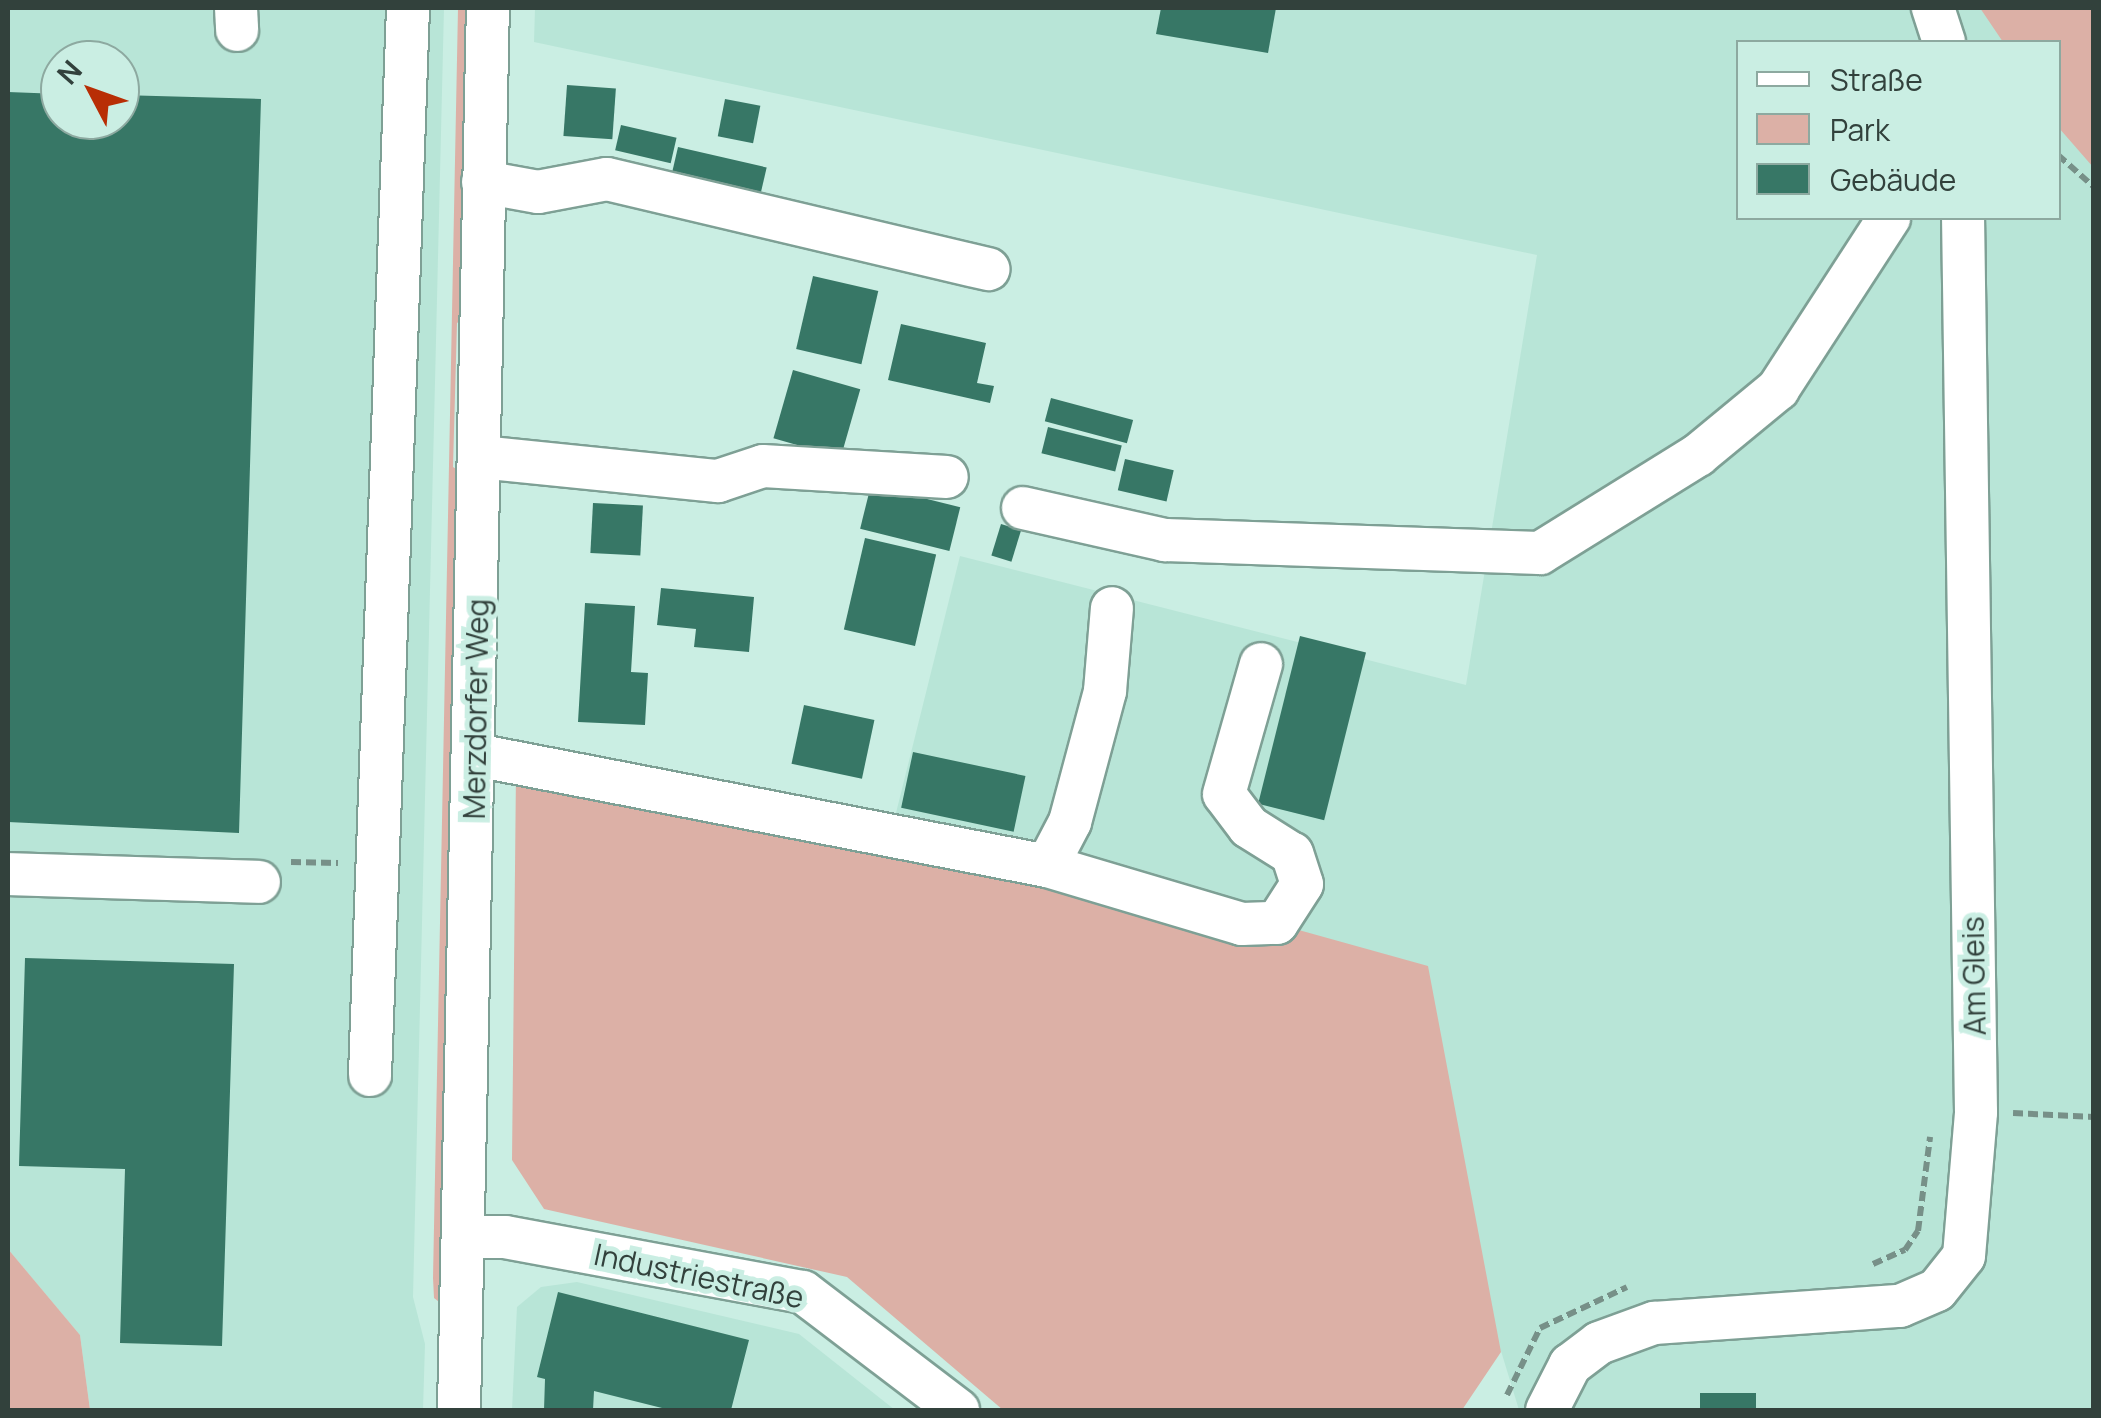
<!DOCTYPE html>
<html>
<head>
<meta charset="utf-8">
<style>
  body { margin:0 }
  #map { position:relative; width:2101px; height:1418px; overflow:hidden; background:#caeee3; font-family:Manrope,sans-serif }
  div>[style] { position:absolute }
  .built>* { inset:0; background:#b8e5d7 }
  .green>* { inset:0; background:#dcb0a6 }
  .building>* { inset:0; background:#377766; transform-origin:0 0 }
  .path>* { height:6px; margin-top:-3px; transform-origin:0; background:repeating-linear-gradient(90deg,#779088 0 10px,transparent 0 15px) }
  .roads { filter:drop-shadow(2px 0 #7ea095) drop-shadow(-2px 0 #7ea095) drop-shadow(0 2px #7ea095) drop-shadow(0 -2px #7ea095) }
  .minor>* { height:42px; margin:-21px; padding:0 21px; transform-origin:21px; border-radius:21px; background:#fff }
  span { translate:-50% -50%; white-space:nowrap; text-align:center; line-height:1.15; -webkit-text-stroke:10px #caeee3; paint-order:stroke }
  .street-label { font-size:30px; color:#32413c }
  .frame { position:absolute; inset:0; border:10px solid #32413c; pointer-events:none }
  .legend { position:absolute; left:1736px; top:40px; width:325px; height:180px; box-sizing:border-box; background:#caeee3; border:2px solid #8da9a0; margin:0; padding:12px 18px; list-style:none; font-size:30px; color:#32413c }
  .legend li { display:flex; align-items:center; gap:20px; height:50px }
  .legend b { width:50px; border:2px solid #8da9a0 }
  .north { position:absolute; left:40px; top:40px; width:100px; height:100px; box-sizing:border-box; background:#caeee3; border:2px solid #8da9a0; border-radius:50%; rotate:311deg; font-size:28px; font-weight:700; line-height:40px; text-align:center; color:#32413c }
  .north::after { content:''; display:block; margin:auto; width:35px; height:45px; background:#b82e05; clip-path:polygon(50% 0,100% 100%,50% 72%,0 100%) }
</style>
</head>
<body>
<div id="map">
  <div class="built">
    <i style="clip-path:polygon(evenodd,8px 8px,444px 8px,413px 1297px,425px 1344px,423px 1410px,90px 1410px,80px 1335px,8px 1249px,8px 8px,60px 60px,120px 60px,120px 120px,60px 120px,60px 60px)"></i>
    <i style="clip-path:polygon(evenodd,535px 8px,2093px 8px,2093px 1410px,1519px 1410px,1501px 1351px,895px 817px,960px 556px,1466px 685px,1537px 255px,534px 42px,535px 8px,1738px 42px,2058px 42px,2058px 218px,1738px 218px,1738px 42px)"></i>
    <i style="clip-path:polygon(577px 1282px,799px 1334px,895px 1410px,512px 1410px,517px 1307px,541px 1287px)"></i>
  </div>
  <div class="green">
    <i style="clip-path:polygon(458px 8px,475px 8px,467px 316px,457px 323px,453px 467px,464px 474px,447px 1308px,434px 1298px,433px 1278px)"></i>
    <i style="clip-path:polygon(1980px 8px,2093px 8px,2093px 167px,2059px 128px,2058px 42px,2003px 42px)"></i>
    <i style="clip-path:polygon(516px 771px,1259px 919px,1428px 966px,1501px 1352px,1462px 1410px,1003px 1410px,847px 1277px,544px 1209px,512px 1160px)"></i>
    <i style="clip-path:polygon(8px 1249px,80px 1335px,90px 1410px,8px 1410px)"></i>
  </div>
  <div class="building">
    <i style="clip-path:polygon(1161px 8px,1276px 8px,1268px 53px,1156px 34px)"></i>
    <i style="left:567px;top:85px;width:49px;height:51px;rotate:4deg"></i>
    <i style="clip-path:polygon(8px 92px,60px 94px,60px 120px,120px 120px,120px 95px,261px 99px,239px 833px,8px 822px)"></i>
    <i style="left:725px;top:99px;width:36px;height:38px;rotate:11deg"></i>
    <i style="left:621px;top:125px;width:57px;height:26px;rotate:13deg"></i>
    <i style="left:678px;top:147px;width:91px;height:36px;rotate:13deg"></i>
    <i style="left:813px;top:276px;width:67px;height:75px;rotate:13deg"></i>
    <i style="clip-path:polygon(901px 324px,986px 343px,977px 383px,994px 386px,990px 403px,888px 380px)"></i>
    <i style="left:793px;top:370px;width:70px;height:71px;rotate:16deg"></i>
    <i style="left:1051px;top:398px;width:85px;height:24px;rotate:15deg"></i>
    <i style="left:1048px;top:427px;width:76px;height:27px;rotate:14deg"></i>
    <i style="left:1125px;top:459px;width:50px;height:32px;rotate:13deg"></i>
    <i style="left:871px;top:485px;width:92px;height:45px;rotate:14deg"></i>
    <i style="left:593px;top:503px;width:50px;height:50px;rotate:3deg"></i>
    <i style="left:1001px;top:524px;width:21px;height:33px;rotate:17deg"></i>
    <i style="left:865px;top:538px;width:73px;height:94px;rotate:13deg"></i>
    <i style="clip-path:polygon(661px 588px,754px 597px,749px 652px,694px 647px,696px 629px,657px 625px)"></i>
    <i style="clip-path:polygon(585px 603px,635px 606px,631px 672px,648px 673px,645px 725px,578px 722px)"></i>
    <i style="left:1300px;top:636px;width:68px;height:173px;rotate:14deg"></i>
    <i style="left:804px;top:705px;width:72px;height:60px;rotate:12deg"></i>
    <i style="left:913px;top:752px;width:115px;height:57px;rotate:12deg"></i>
    <i style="clip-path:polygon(25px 958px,234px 964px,222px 1346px,120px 1343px,125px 1169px,19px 1166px)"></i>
    <i style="clip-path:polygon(558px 1292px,749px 1340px,731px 1410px,670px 1410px,594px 1391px,593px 1410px,544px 1410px,545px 1379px,537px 1377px)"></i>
    <i style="left:1756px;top:1393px;width:17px;height:56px;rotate:90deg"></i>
  </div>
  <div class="path">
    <i style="left:2058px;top:155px;width:48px;rotate:41.6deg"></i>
    <i style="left:291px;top:862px;width:47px;rotate:1.2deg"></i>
    <i style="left:2013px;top:1113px;width:81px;rotate:2.8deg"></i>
    <i style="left:1873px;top:1264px;width:35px;rotate:-24deg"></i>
    <i style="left:1905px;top:1250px;width:23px;rotate:-56deg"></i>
    <i style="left:1918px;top:1231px;width:95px;rotate:-82.7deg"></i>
    <i style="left:1507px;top:1395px;width:75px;rotate:-63.8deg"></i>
    <i style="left:1540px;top:1328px;width:96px;rotate:-25.2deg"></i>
  </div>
  <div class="roads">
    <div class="minor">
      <i style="left:236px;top:8px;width:22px;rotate:87deg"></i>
      <i style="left:1933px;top:8px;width:36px;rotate:72deg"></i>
      <i style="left:483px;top:182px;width:56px;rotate:10.3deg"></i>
      <i style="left:538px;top:192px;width:70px;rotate:-10.7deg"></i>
      <i style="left:607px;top:179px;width:392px;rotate:13.3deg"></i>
      <i style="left:480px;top:457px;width:239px;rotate:5.8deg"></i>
      <i style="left:718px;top:481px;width:47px;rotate:-18.4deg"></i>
      <i style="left:763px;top:466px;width:184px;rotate:3.4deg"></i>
      <i style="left:1023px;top:508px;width:146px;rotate:12.7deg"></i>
      <i style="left:1165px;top:540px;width:375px;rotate:2deg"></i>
      <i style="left:1540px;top:553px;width:186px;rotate:-31.8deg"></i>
      <i style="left:1698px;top:455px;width:104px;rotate:-39.5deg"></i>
      <i style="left:1778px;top:389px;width:204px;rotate:-57deg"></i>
      <i style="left:476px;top:755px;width:582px;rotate:11deg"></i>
      <i style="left:1047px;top:866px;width:203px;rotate:16.6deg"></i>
      <i style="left:1242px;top:924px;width:35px;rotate:-2deg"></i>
      <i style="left:1277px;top:923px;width:46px;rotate:-57.3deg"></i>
      <i style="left:1302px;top:884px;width:32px;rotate:-108deg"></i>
      <i style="left:1292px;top:854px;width:51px;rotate:-147.9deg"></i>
      <i style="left:1249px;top:827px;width:41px;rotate:-127.1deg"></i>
      <i style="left:1224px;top:794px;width:135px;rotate:-74.1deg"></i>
      <i style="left:1047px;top:866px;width:50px;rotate:-62.4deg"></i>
      <i style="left:1070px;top:822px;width:136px;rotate:-75deg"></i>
      <i style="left:1105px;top:691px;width:83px;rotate:-85.2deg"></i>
      <i style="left:8px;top:874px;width:251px;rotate:1.8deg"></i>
      <i style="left:370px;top:1075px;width:1068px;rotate:-87.96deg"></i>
      <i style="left:463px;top:1237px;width:42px"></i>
      <i style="left:505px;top:1237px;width:303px;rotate:10.5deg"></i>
      <i style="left:803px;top:1292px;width:195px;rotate:37.3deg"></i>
      <i style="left:459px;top:1410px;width:1402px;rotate:-88.82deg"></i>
      <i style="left:1547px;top:1410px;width:51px;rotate:-62.9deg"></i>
      <i style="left:1570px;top:1365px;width:36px;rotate:-37deg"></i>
      <i style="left:1599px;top:1343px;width:59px;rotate:-20deg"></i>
      <i style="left:1654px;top:1323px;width:247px;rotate:-4deg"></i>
      <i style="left:1900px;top:1306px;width:40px;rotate:-23.4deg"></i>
      <i style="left:1937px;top:1290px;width:43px;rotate:-51.5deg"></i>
      <i style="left:1964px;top:1256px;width:144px;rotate:-85.2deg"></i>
      <i style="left:1976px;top:1112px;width:894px;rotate:-90.83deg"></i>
    </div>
  </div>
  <div class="street-label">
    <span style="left:476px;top:709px;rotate:-89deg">Merzdorfer Weg</span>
    <span style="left:1974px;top:976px;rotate:-91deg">Am Gleis</span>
    <span style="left:699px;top:1276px;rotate:12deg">Industriestraße</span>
  </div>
  <div class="frame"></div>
  <ul class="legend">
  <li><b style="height:12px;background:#fff"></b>Straße</li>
  <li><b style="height:28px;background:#dcb0a6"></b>Park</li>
  <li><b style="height:28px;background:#377766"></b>Gebäude</li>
  </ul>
  <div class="north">N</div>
</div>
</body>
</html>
